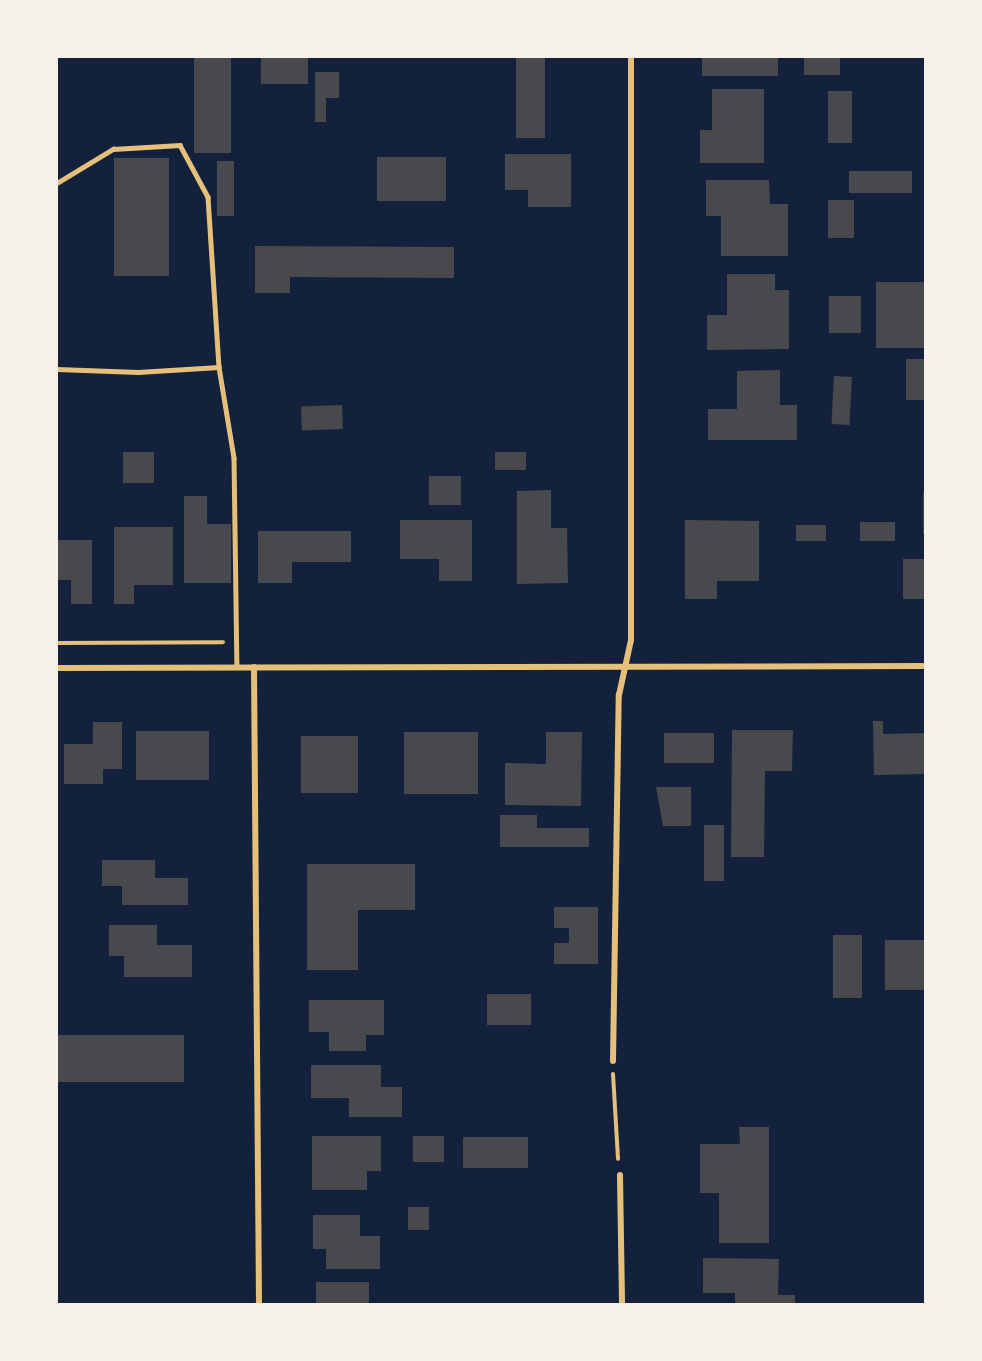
<!DOCTYPE html>
<html>
<head>
<meta charset="utf-8">
<style>
  body { margin:0 }
  #map { position:relative; width:982px; height:1361px; overflow:hidden; background:#14213d; font-family:Bitter,serif }
  div>[style] { position:absolute }
  .building>* { inset:0; background:#48494c; transform-origin:0 0 }
  .path>* { height:4px; margin:-2px; padding:0 2px; transform-origin:2px; border-radius:2px; background:#e5c07b }
  .service>* { height:4.5px; margin:-2.25px; padding:0 2.25px; transform-origin:2.25px; border-radius:2.25px; background:#e5c07b }
  .minor>* { height:6px; margin:-3px; padding:0 3px; transform-origin:3px; border-radius:3px; background:#e5c07b }
  span { translate:-50% -50%; white-space:nowrap; text-align:center; line-height:1.15; -webkit-text-stroke:6px #f6f1e7; paint-order:stroke }
  .frame { position:absolute; inset:0; border:58px solid #f6f1e7; pointer-events:none }
</style>
</head>
<body>
<div id="map">
  <div class="building">
    <i style="left:194px;top:57px;width:37px;height:96px"></i>
    <i style="left:261px;top:57px;width:47px;height:27px"></i>
    <i style="left:516px;top:57px;width:29px;height:81px"></i>
    <i style="left:702px;top:57px;width:76px;height:19px"></i>
    <i style="left:804px;top:57px;width:36px;height:18px"></i>
    <i style="clip-path:polygon(315px 72px,339px 72px,339px 98px,326px 98px,326px 122px,315px 122px)"></i>
    <i style="clip-path:polygon(712px 89px,764px 89px,764px 163px,700px 163px,700px 130px,712px 130px)"></i>
    <i style="left:828px;top:91px;width:24px;height:52px"></i>
    <i style="clip-path:polygon(505px 154px,571px 154px,571px 207px,528px 207px,528px 190px,505px 190px)"></i>
    <i style="left:377px;top:157px;width:69px;height:44px"></i>
    <i style="left:114px;top:158px;width:55px;height:118px"></i>
    <i style="left:217px;top:161px;width:17px;height:55px"></i>
    <i style="left:849px;top:171px;width:63px;height:22px"></i>
    <i style="clip-path:polygon(706px 180px,769px 180px,770px 204px,788px 204px,788px 256px,721px 256px,721px 216px,706px 216px)"></i>
    <i style="left:828px;top:200px;width:26px;height:38px"></i>
    <i style="clip-path:polygon(255px 246px,454px 247px,454px 278px,290px 277px,290px 293px,255px 293px)"></i>
    <i style="clip-path:polygon(727px 274px,775px 274px,775px 290px,789px 290px,789px 349px,707px 350px,707px 315px,727px 315px)"></i>
    <i style="left:876px;top:282px;width:49px;height:66px"></i>
    <i style="left:829px;top:296px;width:32px;height:37px"></i>
    <i style="left:925px;top:359px;width:41px;height:19px;rotate:90deg"></i>
    <i style="clip-path:polygon(780px 370px,780px 405px,797px 405px,797px 440px,708px 440px,708px 409px,737px 409px,737px 371px)"></i>
    <i style="left:834px;top:376px;width:18px;height:48px;rotate:3deg"></i>
    <i style="left:342px;top:405px;width:24px;height:41px;rotate:88deg"></i>
    <i style="left:123px;top:452px;width:31px;height:31px"></i>
    <i style="left:495px;top:452px;width:31px;height:18px"></i>
    <i style="left:429px;top:476px;width:32px;height:29px"></i>
    <i style="clip-path:polygon(551px 490px,551px 528px,567px 528px,568px 583px,517px 584px,517px 491px)"></i>
    <i style="left:923px;top:493px;width:2px;height:41px"></i>
    <i style="clip-path:polygon(184px 496px,207px 496px,207px 524px,231px 524px,231px 583px,184px 583px)"></i>
    <i style="clip-path:polygon(400px 520px,472px 520px,472px 581px,439px 581px,439px 559px,400px 559px)"></i>
    <i style="clip-path:polygon(685px 520px,759px 521px,759px 581px,717px 581px,717px 599px,685px 599px)"></i>
    <i style="left:895px;top:522px;width:19px;height:35px;rotate:90deg"></i>
    <i style="left:796px;top:525px;width:30px;height:16px"></i>
    <i style="clip-path:polygon(114px 527px,173px 527px,173px 585px,134px 585px,134px 604px,114px 604px)"></i>
    <i style="clip-path:polygon(258px 531px,351px 531px,351px 562px,292px 562px,292px 583px,258px 583px)"></i>
    <i style="clip-path:polygon(57px 540px,92px 540px,92px 604px,71px 604px,71px 580px,57px 580px)"></i>
    <i style="left:903px;top:559px;width:22px;height:40px"></i>
    <i style="clip-path:polygon(873px 721px,883px 721px,883px 734px,925px 733px,925px 774px,874px 775px)"></i>
    <i style="clip-path:polygon(93px 722px,122px 722px,122px 769px,103px 769px,103px 784px,64px 784px,64px 744px,93px 744px)"></i>
    <i style="clip-path:polygon(732px 730px,793px 730px,792px 771px,765px 771px,764px 857px,731px 857px)"></i>
    <i style="left:136px;top:731px;width:73px;height:49px"></i>
    <i style="left:404px;top:732px;width:74px;height:62px"></i>
    <i style="clip-path:polygon(546px 732px,582px 732px,581px 806px,505px 805px,505px 763px,546px 764px)"></i>
    <i style="left:664px;top:733px;width:50px;height:30px"></i>
    <i style="left:301px;top:736px;width:57px;height:57px"></i>
    <i style="clip-path:polygon(656px 787px,691px 787px,691px 826px,663px 826px)"></i>
    <i style="clip-path:polygon(500px 815px,537px 815px,537px 828px,589px 828px,589px 847px,500px 847px)"></i>
    <i style="left:704px;top:825px;width:20px;height:56px"></i>
    <i style="clip-path:polygon(102px 860px,155px 860px,155px 878px,188px 878px,188px 905px,122px 905px,122px 886px,102px 886px)"></i>
    <i style="clip-path:polygon(307px 864px,415px 864px,415px 910px,358px 910px,358px 970px,307px 970px)"></i>
    <i style="clip-path:polygon(554px 907px,598px 907px,598px 964px,554px 964px,554px 943px,569px 943px,569px 928px,554px 928px)"></i>
    <i style="clip-path:polygon(109px 925px,157px 925px,157px 945px,192px 945px,192px 977px,124px 977px,124px 956px,109px 956px)"></i>
    <i style="left:833px;top:935px;width:29px;height:63px"></i>
    <i style="left:885px;top:940px;width:40px;height:50px"></i>
    <i style="left:487px;top:994px;width:44px;height:31px"></i>
    <i style="clip-path:polygon(309px 1000px,384px 1000px,384px 1035px,366px 1035px,366px 1051px,329px 1051px,329px 1032px,309px 1032px)"></i>
    <i style="left:57px;top:1035px;width:127px;height:47px"></i>
    <i style="clip-path:polygon(311px 1065px,381px 1065px,381px 1087px,402px 1087px,402px 1117px,349px 1117px,349px 1098px,311px 1098px)"></i>
    <i style="clip-path:polygon(739px 1127px,769px 1127px,769px 1243px,719px 1243px,719px 1193px,700px 1193px,700px 1144px,740px 1144px)"></i>
    <i style="clip-path:polygon(312px 1136px,381px 1136px,381px 1171px,367px 1171px,367px 1190px,312px 1190px)"></i>
    <i style="left:413px;top:1136px;width:31px;height:26px"></i>
    <i style="left:463px;top:1137px;width:65px;height:31px"></i>
    <i style="left:408px;top:1207px;width:21px;height:23px"></i>
    <i style="clip-path:polygon(313px 1215px,360px 1215px,360px 1236px,380px 1236px,380px 1269px,326px 1269px,326px 1249px,313px 1249px)"></i>
    <i style="clip-path:polygon(703px 1258px,779px 1259px,778px 1295px,795px 1295px,795px 1304px,735px 1304px,735px 1293px,703px 1293px)"></i>
    <i style="left:316px;top:1282px;width:53px;height:22px"></i>
  </div>
  <div class="path">
    <i style="left:57px;top:643px;width:166px;rotate:-0.3deg"></i>
    <i style="left:613px;top:1074px;width:85px;rotate:86.6deg"></i>
  </div>
  <div class="service">
    <i style="left:57px;top:183px;width:66px;rotate:-31.3deg"></i>
    <i style="left:113px;top:149px;width:67px;rotate:-3.4deg"></i>
    <i style="left:180px;top:145px;width:59px;rotate:61.7deg"></i>
    <i style="left:208px;top:197px;width:170px;rotate:86.3deg"></i>
    <i style="left:219px;top:367px;width:92px;rotate:80.6deg"></i>
    <i style="left:234px;top:458px;width:208px;rotate:89.2deg"></i>
    <i style="left:57px;top:369px;width:81px;rotate:2.1deg"></i>
    <i style="left:138px;top:372px;width:81px;rotate:-3.5deg"></i>
  </div>
  <div class="minor">
    <i style="left:254px;top:667px;width:637px;rotate:89.55deg"></i>
    <i style="left:57px;top:668px;width:868px;rotate:-0.13deg"></i>
    <i style="left:613px;top:1061px;width:366px;rotate:-89.1deg"></i>
    <i style="left:619px;top:695px;width:56px;rotate:-77.7deg"></i>
    <i style="left:631px;top:640px;width:583px;rotate:-90deg"></i>
    <i style="left:620px;top:1175px;width:129px;rotate:89.1deg"></i>
  </div>
  <div class="frame"></div>
</div>
</body>
</html>
